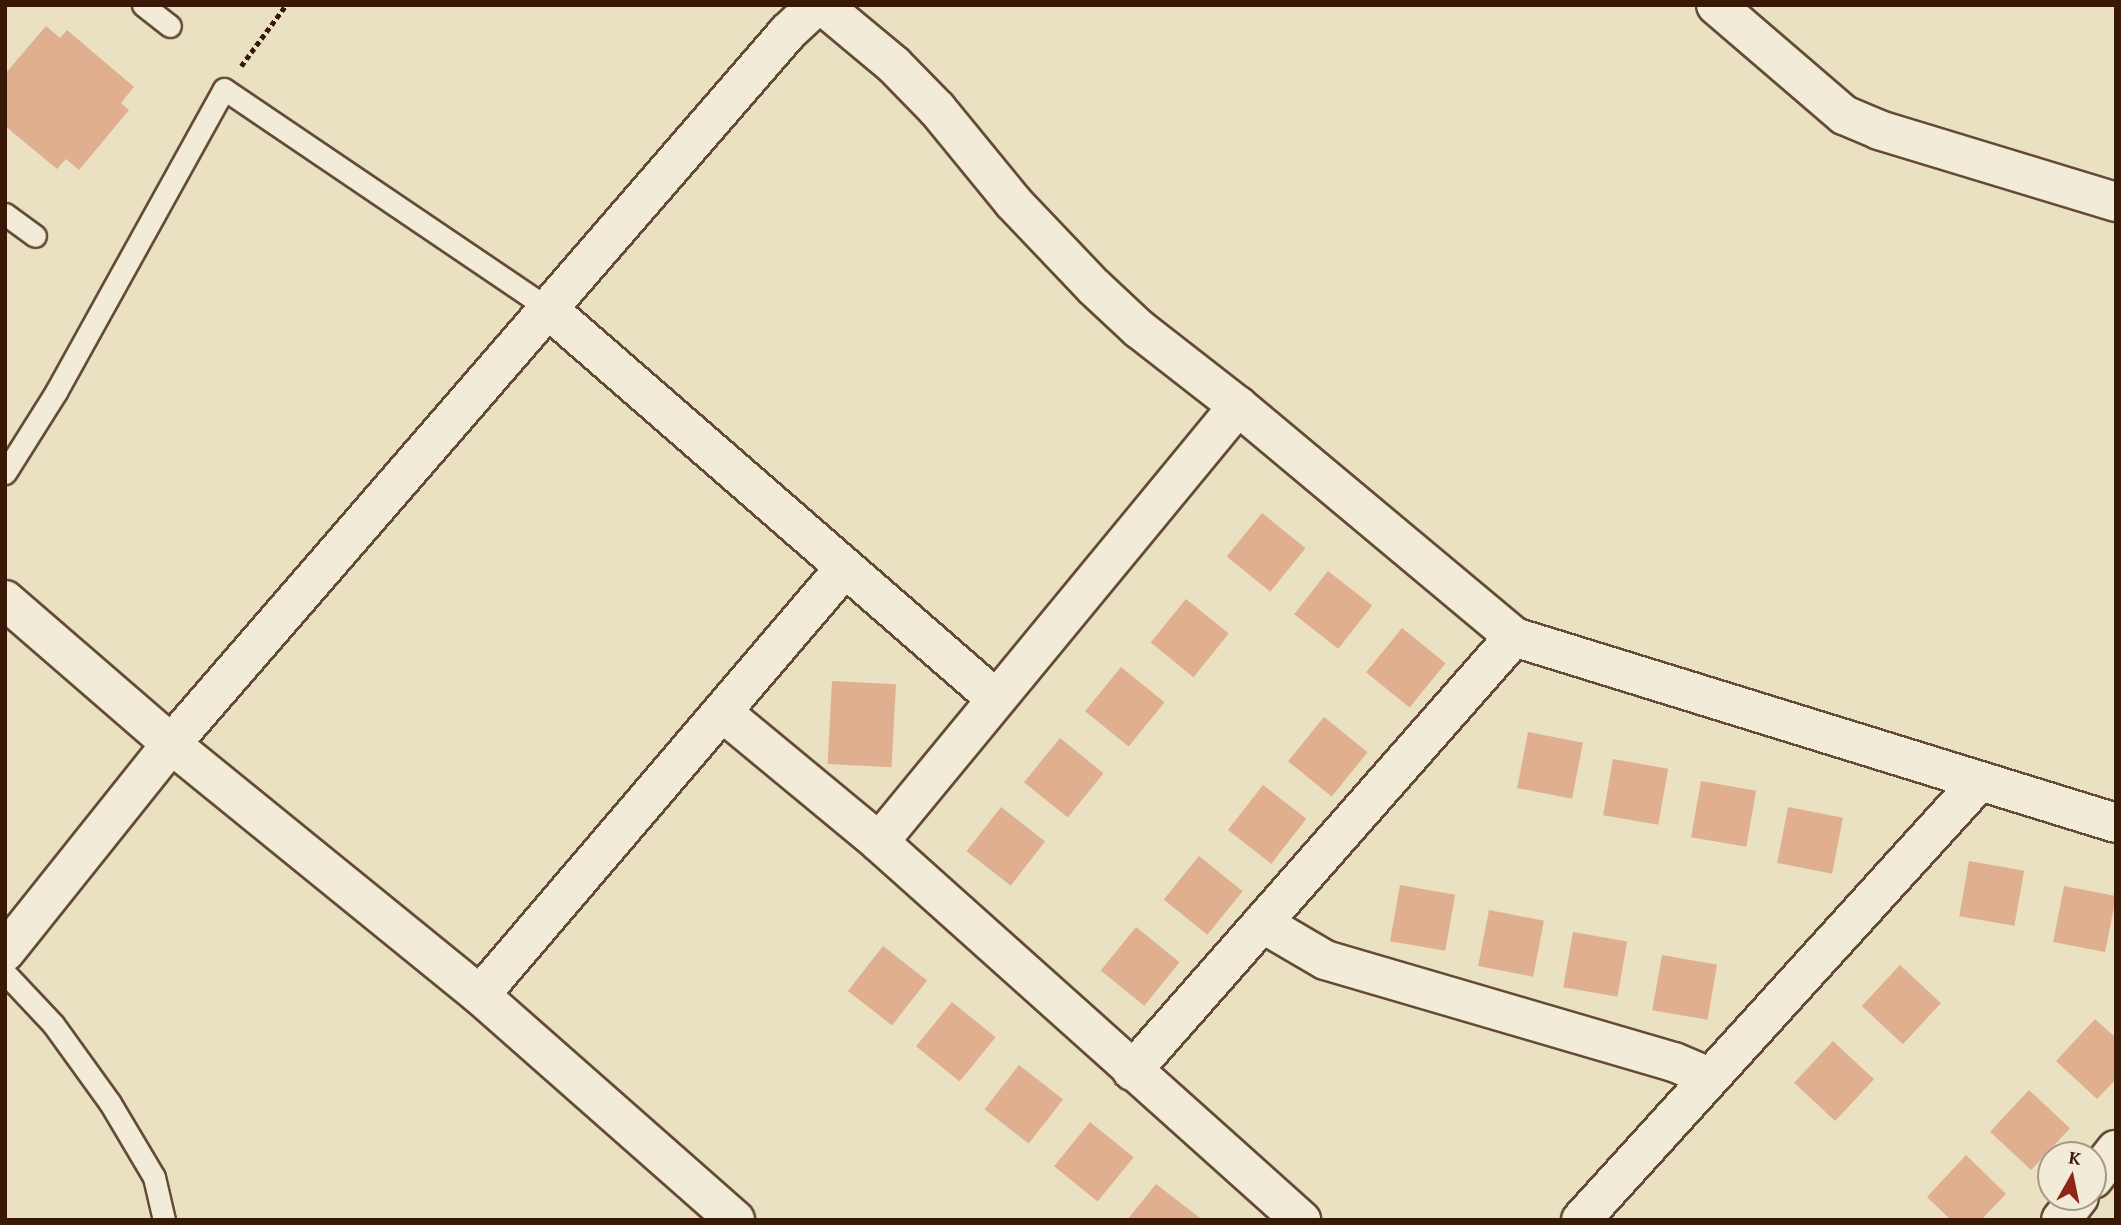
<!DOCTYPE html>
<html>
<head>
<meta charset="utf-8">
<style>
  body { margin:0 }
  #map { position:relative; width:2121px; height:1225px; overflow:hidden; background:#eae0c2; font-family:"Gentium Book Plus",serif }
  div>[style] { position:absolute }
  .building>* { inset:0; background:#dfaf90; transform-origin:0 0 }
  .path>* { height:4.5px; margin-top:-2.25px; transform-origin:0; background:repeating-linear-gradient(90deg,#391906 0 5px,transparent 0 8.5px) }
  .roads { filter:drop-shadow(2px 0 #654b35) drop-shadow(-2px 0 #654b35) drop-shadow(0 2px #654b35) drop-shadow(0 -2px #654b35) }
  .service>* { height:21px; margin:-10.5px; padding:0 10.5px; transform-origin:10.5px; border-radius:10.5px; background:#f1ebd7 }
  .minor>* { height:38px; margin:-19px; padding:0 19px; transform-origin:19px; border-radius:19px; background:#f1ebd7 }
  .tertiary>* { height:38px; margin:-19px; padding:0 19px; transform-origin:19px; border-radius:19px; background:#f1ebd7 }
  span { translate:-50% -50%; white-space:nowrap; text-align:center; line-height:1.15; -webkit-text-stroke:5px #f1ebd7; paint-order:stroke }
  .frame { position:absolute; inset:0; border:7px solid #391906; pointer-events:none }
  .north { position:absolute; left:2037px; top:1141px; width:70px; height:70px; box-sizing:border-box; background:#f1ebd7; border:2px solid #a79783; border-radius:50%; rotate:9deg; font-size:19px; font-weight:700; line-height:28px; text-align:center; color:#391906 }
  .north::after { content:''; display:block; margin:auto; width:24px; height:32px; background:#8f2418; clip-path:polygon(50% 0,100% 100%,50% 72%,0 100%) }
</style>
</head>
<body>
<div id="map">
  <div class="building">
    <i style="clip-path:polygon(46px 26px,60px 38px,67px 30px,134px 87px,121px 103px,129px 110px,79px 170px,66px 159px,57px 169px,5px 126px,5px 74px)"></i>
    <i style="left:1262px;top:513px;width:56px;height:56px;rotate:39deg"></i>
    <i style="left:1328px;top:571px;width:56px;height:55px;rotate:38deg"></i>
    <i style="left:1186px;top:599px;width:55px;height:56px;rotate:39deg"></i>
    <i style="left:1402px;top:628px;width:56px;height:57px;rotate:39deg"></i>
    <i style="left:1121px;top:667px;width:56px;height:57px;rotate:39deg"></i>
    <i style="left:832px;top:681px;width:64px;height:83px;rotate:3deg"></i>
    <i style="left:1324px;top:717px;width:56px;height:57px;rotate:39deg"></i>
    <i style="left:1528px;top:732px;width:56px;height:57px;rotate:11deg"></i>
    <i style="left:1060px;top:738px;width:56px;height:57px;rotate:39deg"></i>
    <i style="left:1613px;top:759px;width:56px;height:57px;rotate:10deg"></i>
    <i style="left:1701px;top:781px;width:56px;height:57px;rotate:10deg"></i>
    <i style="left:1263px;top:785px;width:55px;height:57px;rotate:38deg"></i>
    <i style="left:1001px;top:807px;width:56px;height:56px;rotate:38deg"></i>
    <i style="left:1788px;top:807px;width:56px;height:57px;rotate:11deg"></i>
    <i style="left:1199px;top:856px;width:56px;height:56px;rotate:39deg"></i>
    <i style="left:1969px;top:861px;width:56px;height:56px;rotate:10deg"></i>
    <i style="left:1400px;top:885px;width:56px;height:57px;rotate:10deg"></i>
    <i style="left:2064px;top:886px;width:53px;height:57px;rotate:11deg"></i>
    <i style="left:1489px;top:910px;width:56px;height:57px;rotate:11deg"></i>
    <i style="left:1136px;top:927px;width:56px;height:56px;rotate:39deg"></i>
    <i style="left:1573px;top:932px;width:55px;height:56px;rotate:10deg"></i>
    <i style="left:883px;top:946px;width:56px;height:57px;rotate:38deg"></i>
    <i style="left:1662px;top:955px;width:56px;height:56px;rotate:10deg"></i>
    <i style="left:1900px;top:965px;width:56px;height:56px;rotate:43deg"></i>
    <i style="left:952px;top:1002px;width:56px;height:57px;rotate:39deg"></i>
    <i style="clip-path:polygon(2095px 1019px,2116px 1038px,2116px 1079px,2097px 1099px,2056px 1061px)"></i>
    <i style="left:1833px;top:1041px;width:56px;height:57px;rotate:43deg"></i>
    <i style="left:1019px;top:1065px;width:56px;height:56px;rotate:38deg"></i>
    <i style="left:2029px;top:1090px;width:56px;height:57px;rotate:43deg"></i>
    <i style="left:1090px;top:1122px;width:56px;height:57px;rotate:39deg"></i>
    <i style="clip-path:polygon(1966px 1155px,2006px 1194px,1981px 1220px,1951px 1220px,1927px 1197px)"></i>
    <i style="clip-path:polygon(1156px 1184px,1200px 1218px,1199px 1220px,1127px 1220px)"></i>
  </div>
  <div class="path">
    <i style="left:241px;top:66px;width:76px;rotate:-53.6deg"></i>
  </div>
  <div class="roads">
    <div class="service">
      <i style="left:143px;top:5px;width:34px;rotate:38deg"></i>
      <i style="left:5px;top:214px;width:37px;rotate:36deg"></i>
      <i style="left:5px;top:473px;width:96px;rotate:-57.8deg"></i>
      <i style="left:56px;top:392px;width:346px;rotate:-61deg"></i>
      <i style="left:224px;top:89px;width:390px;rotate:34.1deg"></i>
      <i style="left:5px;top:973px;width:70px;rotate:46.7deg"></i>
      <i style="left:53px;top:1024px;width:97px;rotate:54.2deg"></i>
      <i style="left:110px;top:1103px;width:86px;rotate:59.3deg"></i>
      <i style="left:154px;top:1177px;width:44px;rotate:76.9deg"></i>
    </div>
    <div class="minor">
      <i style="left:822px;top:5px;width:94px;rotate:39.8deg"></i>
      <i style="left:894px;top:65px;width:62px;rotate:45.7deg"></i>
      <i style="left:937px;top:109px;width:120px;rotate:50.7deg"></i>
      <i style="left:1013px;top:202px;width:117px;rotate:46.4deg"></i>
      <i style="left:1094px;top:287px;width:62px;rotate:43deg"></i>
      <i style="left:1139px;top:329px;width:125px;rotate:37.9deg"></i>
      <i style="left:1716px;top:5px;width:169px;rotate:40.7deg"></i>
      <i style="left:1844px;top:115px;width:38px;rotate:23deg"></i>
      <i style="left:1879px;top:130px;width:248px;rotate:16.9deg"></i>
      <i style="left:547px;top:308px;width:595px;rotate:41.05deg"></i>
      <i style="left:722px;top:712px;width:204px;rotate:39.6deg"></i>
      <i style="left:879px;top:842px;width:567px;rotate:41.85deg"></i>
      <i style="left:879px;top:842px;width:565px;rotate:-50.53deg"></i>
      <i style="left:1238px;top:406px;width:360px;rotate:39.9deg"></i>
      <i style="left:1514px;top:637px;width:630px;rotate:17.17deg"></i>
      <i style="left:1262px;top:923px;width:73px;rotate:30.4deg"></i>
      <i style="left:1325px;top:960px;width:364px;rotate:16.3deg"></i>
      <i style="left:1674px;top:1062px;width:39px;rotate:23deg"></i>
      <i style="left:5px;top:952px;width:266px;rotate:-51.4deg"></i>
      <i style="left:171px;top:744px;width:942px;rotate:-49.09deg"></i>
      <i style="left:788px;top:32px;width:40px;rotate:-43deg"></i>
      <i style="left:480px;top:995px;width:559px;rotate:-49.5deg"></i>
      <i style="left:1132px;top:1071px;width:578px;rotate:-48.65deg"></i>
      <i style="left:2093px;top:1179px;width:37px;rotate:-52deg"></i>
      <i style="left:1581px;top:1220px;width:590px;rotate:-47.75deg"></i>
      <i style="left:2061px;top:1220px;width:29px;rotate:-52deg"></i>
    </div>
    <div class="tertiary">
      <i style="left:5px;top:600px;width:220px;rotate:40.9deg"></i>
      <i style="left:171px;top:744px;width:398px;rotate:39.1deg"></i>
      <i style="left:480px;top:995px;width:340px;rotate:41.4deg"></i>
    </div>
  </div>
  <div class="frame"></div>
  <div class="north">K</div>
</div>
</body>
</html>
